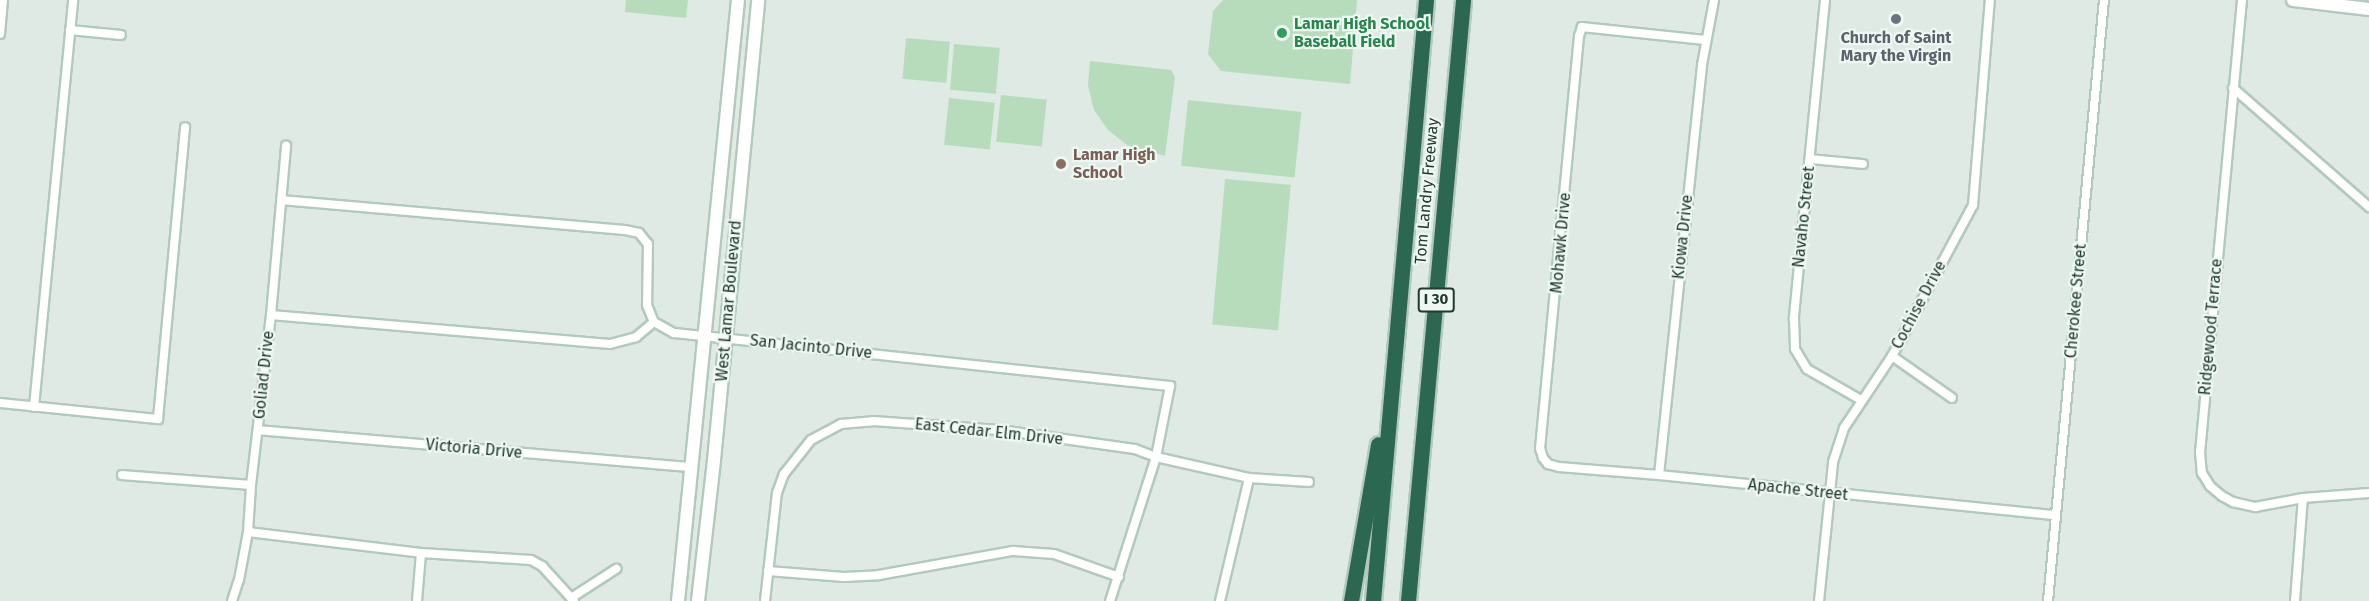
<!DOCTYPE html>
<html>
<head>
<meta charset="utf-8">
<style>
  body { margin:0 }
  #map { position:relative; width:2369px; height:601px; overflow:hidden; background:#deeae3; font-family:"Fira Sans",sans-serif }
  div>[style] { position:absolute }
  .green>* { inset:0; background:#b7dcbb; transform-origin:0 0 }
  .roads { filter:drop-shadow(2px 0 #b2cabd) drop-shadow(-2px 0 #b2cabd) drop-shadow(0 2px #b2cabd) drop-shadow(0 -2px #b2cabd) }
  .street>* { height:8px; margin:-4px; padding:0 4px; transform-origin:4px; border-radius:4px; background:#fff }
  .secondary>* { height:12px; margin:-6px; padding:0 6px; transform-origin:6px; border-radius:6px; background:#fff }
  .highway>* { height:15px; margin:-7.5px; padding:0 7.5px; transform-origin:7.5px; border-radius:7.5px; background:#2b6751 }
  .dots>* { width:16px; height:16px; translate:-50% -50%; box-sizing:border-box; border:3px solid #eff7f2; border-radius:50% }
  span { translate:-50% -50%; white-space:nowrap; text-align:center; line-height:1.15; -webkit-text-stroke:4.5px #eff7f2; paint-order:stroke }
  .shield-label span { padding:2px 4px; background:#eff7f2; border:2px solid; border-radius:4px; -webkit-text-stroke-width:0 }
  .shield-label { font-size:15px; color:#203a2f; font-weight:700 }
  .leisure-label { font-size:16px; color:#27864d; font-weight:700 }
  .left { translate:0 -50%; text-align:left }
  .worship-label { font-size:16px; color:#5b616d; font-weight:700 }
  .education-label { font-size:16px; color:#785e54; font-weight:700 }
  .street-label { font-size:16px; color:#203a2f }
</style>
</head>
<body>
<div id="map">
  <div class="green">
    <i style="clip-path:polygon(626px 0,688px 0,686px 18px,625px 12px)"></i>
    <i style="clip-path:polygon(1223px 0,1357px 0,1350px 84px,1221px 71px,1208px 54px,1213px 11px)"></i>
    <i style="left:906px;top:38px;width:44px;height:41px;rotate:5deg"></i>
    <i style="left:954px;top:44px;width:46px;height:46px;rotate:5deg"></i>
    <i style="clip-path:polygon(1090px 61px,1171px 70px,1175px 77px,1165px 156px,1127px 145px,1108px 130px,1094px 110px,1088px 86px)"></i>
    <i style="left:1001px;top:95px;width:46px;height:47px;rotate:6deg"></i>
    <i style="left:949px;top:98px;width:46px;height:47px;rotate:6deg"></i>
    <i style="left:1188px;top:100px;width:114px;height:66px;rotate:6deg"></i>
    <i style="left:1225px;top:179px;width:66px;height:146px;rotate:5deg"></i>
  </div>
  <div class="roads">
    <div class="street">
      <i style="left:1825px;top:0;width:321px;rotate:95.6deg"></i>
      <i style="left:1794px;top:319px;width:30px;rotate:88deg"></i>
      <i style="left:1795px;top:349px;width:23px;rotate:59deg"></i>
      <i style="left:1807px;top:369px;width:62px;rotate:29.9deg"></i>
      <i style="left:2242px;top:0;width:454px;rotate:95.3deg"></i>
      <i style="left:2200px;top:452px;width:21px;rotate:85deg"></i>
      <i style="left:2202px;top:473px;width:15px;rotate:58deg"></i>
      <i style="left:2210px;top:486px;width:16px;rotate:40deg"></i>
      <i style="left:2222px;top:496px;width:13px;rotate:29deg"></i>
      <i style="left:2233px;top:502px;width:23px;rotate:13deg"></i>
      <i style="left:2255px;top:507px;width:49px;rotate:-10.6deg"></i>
      <i style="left:2303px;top:498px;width:66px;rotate:-4.3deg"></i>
      <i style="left:70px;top:30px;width:51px;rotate:5.6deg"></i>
      <i style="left:0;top:34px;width:34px;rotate:-85deg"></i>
      <i style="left:1705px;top:40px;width:124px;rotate:-174deg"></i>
      <i style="left:1582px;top:27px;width:9px;rotate:108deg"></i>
      <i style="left:1579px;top:36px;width:414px;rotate:95.4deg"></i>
      <i style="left:1540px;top:448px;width:10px;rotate:73deg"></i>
      <i style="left:1543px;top:458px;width:8px;rotate:50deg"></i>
      <i style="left:1548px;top:464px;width:11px;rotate:15deg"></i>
      <i style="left:1559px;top:467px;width:100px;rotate:4.6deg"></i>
      <i style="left:1659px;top:475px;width:398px;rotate:5.8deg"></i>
      <i style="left:2233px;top:88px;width:181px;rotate:41.2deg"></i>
      <i style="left:1810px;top:159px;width:53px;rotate:5.4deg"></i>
      <i style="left:281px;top:200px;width:345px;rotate:5deg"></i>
      <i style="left:625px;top:230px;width:14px;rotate:12deg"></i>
      <i style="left:639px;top:233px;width:14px;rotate:51deg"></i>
      <i style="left:648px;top:244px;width:61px;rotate:90.9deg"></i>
      <i style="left:647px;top:305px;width:18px;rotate:68deg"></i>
      <i style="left:654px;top:322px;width:23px;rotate:29deg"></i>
      <i style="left:674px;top:333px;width:499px;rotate:6.1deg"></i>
      <i style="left:1170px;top:386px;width:72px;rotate:101.2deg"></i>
      <i style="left:1156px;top:457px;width:151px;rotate:107.7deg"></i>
      <i style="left:271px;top:315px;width:340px;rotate:4.9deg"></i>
      <i style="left:610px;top:344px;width:27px;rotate:-15deg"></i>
      <i style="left:636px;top:337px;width:23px;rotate:-40deg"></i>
      <i style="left:1892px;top:356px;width:73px;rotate:35deg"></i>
      <i style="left:0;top:403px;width:159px;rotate:5.8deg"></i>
      <i style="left:158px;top:419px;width:293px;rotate:-84.7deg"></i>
      <i style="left:34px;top:407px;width:409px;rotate:-84.5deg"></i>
      <i style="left:258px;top:430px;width:434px;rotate:4.9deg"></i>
      <i style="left:122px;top:475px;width:129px;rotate:4.4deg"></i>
      <i style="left:1659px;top:475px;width:412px;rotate:-84deg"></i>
      <i style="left:1702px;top:65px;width:66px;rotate:-79.5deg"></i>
      <i style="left:248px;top:532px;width:174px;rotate:6.9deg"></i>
      <i style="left:421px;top:553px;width:110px;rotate:3.6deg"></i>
      <i style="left:531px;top:560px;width:13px;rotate:29deg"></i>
      <i style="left:542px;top:566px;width:47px;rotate:47.6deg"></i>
      <i style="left:768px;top:571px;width:76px;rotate:4.5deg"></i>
      <i style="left:844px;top:577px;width:35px;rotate:-3deg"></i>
      <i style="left:879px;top:575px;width:136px;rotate:-10.2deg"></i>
      <i style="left:1013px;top:551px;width:41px;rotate:4.2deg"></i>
      <i style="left:1054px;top:554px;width:69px;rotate:19.5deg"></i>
      <i style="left:571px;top:598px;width:54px;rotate:-32.8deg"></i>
      <i style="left:232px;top:601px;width:22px;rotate:-72deg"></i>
      <i style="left:239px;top:580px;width:49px;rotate:-79.4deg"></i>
      <i style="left:248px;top:532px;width:47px;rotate:-86.3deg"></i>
      <i style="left:251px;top:485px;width:171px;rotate:-83.3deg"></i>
      <i style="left:271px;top:315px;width:170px;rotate:-84.9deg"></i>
      <i style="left:417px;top:601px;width:48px;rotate:-85.2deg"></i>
      <i style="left:765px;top:601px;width:109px;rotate:-83.7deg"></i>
      <i style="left:777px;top:493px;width:20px;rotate:-70deg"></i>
      <i style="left:784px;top:474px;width:43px;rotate:-51.5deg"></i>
      <i style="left:811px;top:440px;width:34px;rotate:-28deg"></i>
      <i style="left:841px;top:424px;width:32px;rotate:-5deg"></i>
      <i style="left:873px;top:421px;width:127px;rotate:4.1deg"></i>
      <i style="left:1000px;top:430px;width:136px;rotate:8deg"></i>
      <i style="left:1135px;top:449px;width:22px;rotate:21deg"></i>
      <i style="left:1156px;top:457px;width:95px;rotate:12.7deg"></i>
      <i style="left:1249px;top:478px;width:60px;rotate:3.8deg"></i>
      <i style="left:1220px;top:601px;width:126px;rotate:-76.7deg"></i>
      <i style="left:1819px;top:601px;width:140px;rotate:-84.2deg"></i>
      <i style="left:1833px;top:462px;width:36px;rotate:-72deg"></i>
      <i style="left:1844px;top:428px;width:87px;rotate:-56.3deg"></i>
      <i style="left:1892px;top:356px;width:171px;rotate:-61.8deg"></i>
      <i style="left:1973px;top:205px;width:206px;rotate:-85.3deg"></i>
      <i style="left:2048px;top:601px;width:604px;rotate:-84.68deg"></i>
      <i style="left:2295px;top:601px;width:103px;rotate:-85.6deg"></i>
    </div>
    <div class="secondary">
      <i style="left:2293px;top:0;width:77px;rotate:6.8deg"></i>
      <i style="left:678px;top:601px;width:604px;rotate:-84.3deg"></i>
      <i style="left:698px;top:601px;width:142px;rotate:-83.5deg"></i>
      <i style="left:714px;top:460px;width:462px;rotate:-84.5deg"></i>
    </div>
    <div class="highway">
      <i style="left:1351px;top:601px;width:159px;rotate:-80.2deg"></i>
      <i style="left:1373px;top:601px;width:603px;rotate:-84.96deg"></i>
      <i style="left:1408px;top:601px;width:604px;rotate:-84.77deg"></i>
    </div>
  </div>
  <div class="dots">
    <i style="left:1896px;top:19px;background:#6b7280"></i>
    <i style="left:1282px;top:33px;background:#2e9e5b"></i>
    <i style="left:1061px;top:164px;background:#8d6e63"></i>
  </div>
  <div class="shield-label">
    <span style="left:1436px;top:300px">I 30</span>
  </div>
  <div class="leisure-label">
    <span class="left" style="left:1294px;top:33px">Lamar High School<br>Baseball Field</span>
  </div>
  <div class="worship-label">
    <span style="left:1896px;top:47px">Church of Saint<br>Mary the Virgin</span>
  </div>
  <div class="education-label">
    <span class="left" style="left:1073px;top:164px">Lamar High<br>School</span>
  </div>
  <div class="street-label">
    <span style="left:1427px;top:191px;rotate:-85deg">Tom Landry Freeway</span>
    <span style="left:1804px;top:217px;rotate:-84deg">Navaho Street</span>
    <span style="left:1683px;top:237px;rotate:-84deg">Kiowa Drive</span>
    <span style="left:1561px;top:243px;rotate:-85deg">Mohawk Drive</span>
    <span style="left:729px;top:301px;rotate:-85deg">West Lamar Boulevard</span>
    <span style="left:2076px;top:301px;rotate:-85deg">Cherokee Street</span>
    <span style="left:1919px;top:305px;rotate:-62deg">Cochise Drive</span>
    <span style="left:2211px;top:327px;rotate:-85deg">Ridgewood Terrace</span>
    <span style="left:811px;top:347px;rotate:6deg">San Jacinto Drive</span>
    <span style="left:264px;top:375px;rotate:-84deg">Goliad Drive</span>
    <span style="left:989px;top:432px;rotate:6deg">East Cedar Elm Drive</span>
    <span style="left:474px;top:449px;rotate:5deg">Victoria Drive</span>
    <span style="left:1798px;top:490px;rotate:6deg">Apache Street</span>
  </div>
</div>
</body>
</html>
